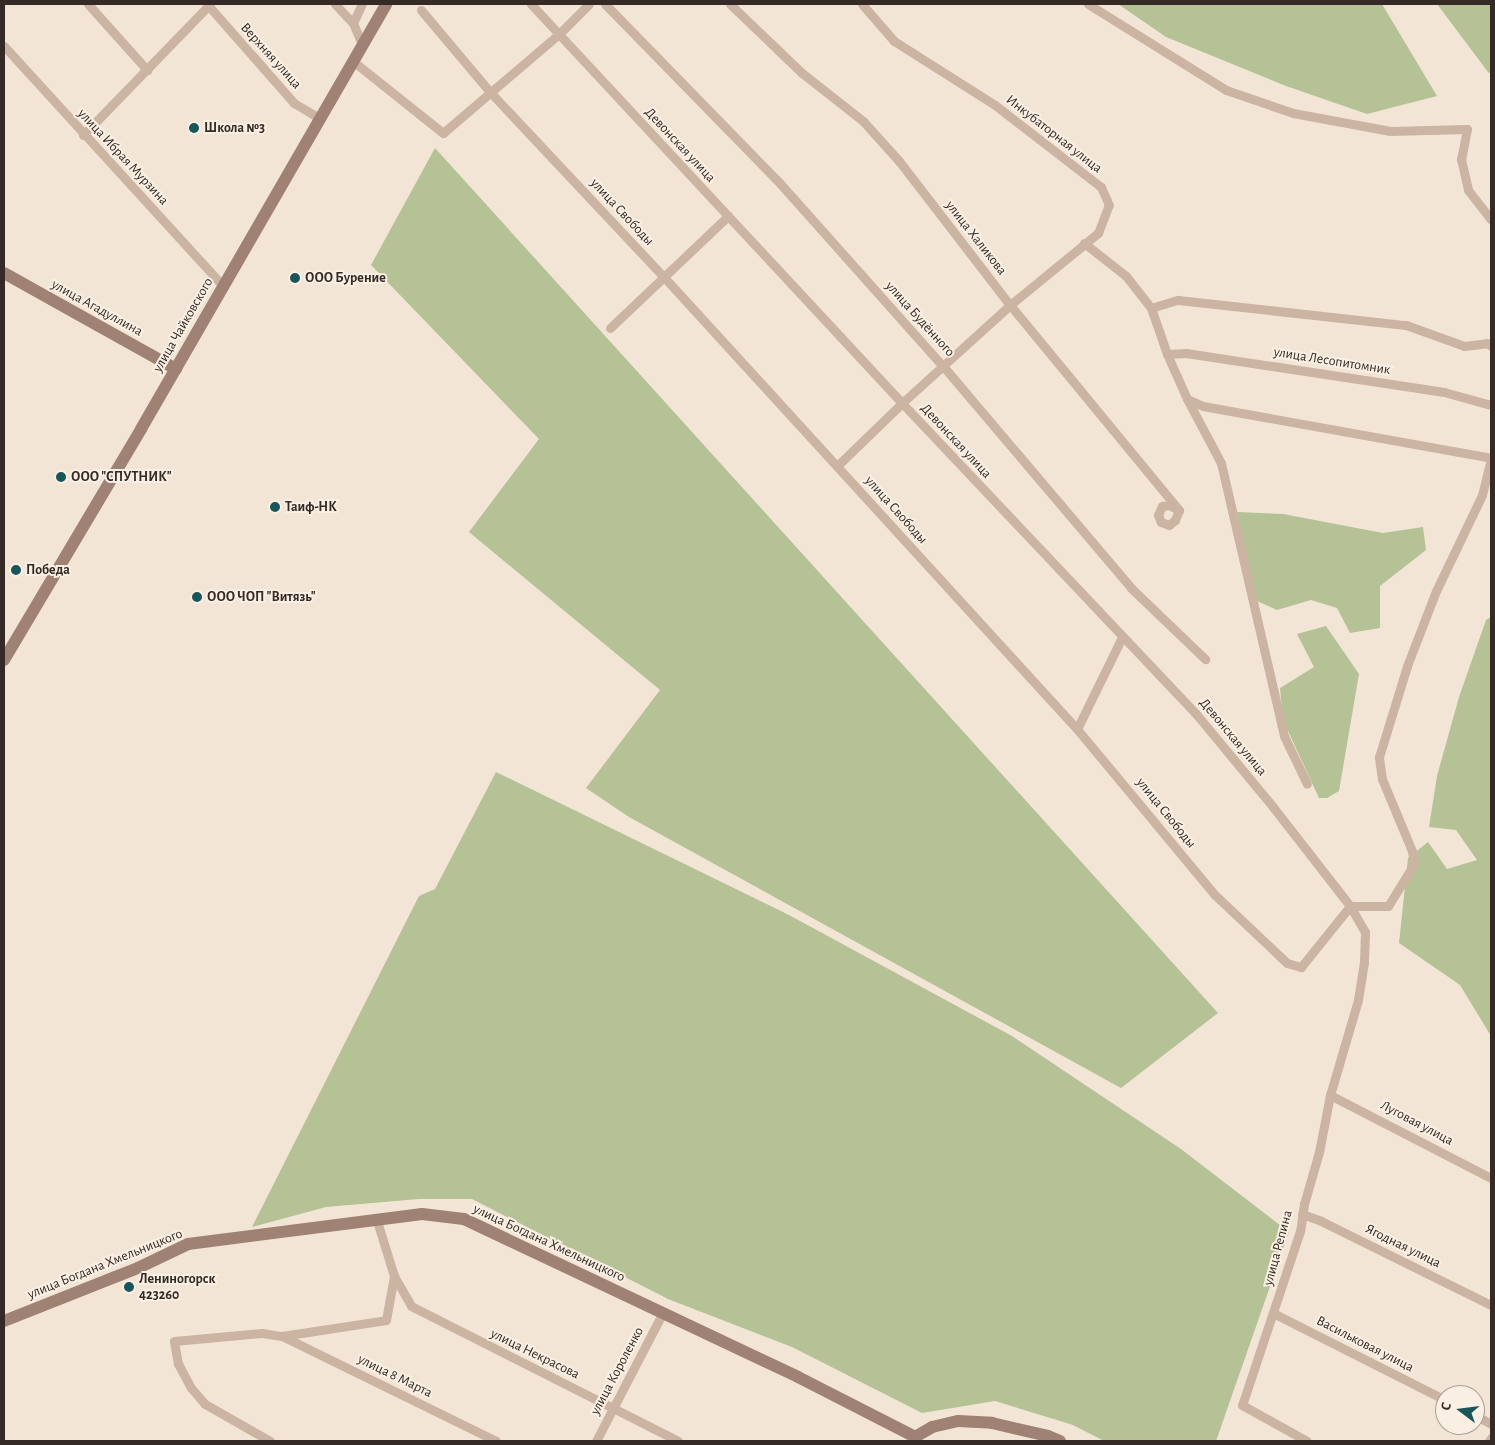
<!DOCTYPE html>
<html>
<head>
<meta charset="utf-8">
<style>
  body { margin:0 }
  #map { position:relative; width:1495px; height:1445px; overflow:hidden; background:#f3e5d6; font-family:"Alegreya Sans",sans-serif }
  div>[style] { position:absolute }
  .green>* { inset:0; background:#b4c296 }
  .street>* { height:9px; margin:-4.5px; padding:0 4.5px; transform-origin:4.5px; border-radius:4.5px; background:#cbb4a2 }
  .secondary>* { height:12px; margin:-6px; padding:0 6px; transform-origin:6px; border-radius:6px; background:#9f8273 }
  .dots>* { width:14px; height:14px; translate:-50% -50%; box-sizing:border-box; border:2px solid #faefe3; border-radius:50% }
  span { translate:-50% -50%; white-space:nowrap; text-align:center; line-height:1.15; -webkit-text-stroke:4px #faefe3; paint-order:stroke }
  .street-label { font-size:14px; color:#352a25 }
  .poi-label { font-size:14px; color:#352a25; font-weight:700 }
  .left { translate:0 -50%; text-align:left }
  .frame { position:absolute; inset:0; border:5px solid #352a25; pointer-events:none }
  .north { position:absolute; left:1435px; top:1385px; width:50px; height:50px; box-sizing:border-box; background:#faefe3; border:1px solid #aba097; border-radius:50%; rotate:285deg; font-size:14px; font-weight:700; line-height:20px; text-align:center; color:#352a25 }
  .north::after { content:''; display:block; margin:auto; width:18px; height:22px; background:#185659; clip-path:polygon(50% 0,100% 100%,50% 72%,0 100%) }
</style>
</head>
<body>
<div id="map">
  <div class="green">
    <i style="clip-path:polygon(1118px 4px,1382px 4px,1437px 96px,1367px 114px,1286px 86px,1166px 37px)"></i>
    <i style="clip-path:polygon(1437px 4px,1491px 4px,1491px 74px,1488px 72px)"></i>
    <i style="clip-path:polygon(435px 148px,1218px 1013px,1121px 1088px,629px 817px,586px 788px,660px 690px,469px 532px,539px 439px,371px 265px)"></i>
    <i style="clip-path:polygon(1237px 512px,1283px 514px,1383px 533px,1423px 527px,1426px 550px,1380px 586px,1380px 628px,1350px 633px,1337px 608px,1311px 600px,1277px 610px,1257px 601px)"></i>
    <i style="clip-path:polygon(1491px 617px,1491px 1036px,1460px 985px,1399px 943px,1408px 858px,1428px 842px,1447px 869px,1477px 860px,1456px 830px,1429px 827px,1437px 776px,1459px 697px,1486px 620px)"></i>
    <i style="clip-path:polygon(1326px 626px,1359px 674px,1339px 791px,1327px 798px,1319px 798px,1283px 720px,1280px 688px,1314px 667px,1297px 634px)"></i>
    <i style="clip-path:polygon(496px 772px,789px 915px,1012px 1036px,1181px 1149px,1289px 1232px,1216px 1441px,1104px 1441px,1073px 1425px,995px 1401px,922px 1413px,792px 1347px,668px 1299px,472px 1199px,419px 1199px,326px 1207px,252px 1227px,419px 896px,435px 889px)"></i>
  </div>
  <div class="street">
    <i style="left:88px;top:4px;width:89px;rotate:48.2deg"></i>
    <i style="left:207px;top:4px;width:132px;rotate:48.7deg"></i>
    <i style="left:294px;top:103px;width:31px;rotate:31deg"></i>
    <i style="left:335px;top:4px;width:26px;rotate:47deg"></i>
    <i style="left:353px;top:23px;width:23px;rotate:67deg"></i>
    <i style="left:531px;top:4px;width:545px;rotate:47.08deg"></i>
    <i style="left:902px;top:403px;width:429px;rotate:46.6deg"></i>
    <i style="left:1197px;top:715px;width:119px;rotate:50.4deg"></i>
    <i style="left:1273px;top:807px;width:125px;rotate:52.1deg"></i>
    <i style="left:1350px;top:906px;width:30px;rotate:60deg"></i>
    <i style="left:1365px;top:932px;width:30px;rotate:92deg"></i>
    <i style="left:1364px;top:962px;width:38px;rotate:99deg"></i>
    <i style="left:1358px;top:1000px;width:99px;rotate:106.4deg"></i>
    <i style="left:1330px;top:1095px;width:58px;rotate:100.9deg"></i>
    <i style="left:1319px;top:1152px;width:54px;rotate:106.1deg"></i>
    <i style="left:1304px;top:1204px;width:27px;rotate:98deg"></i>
    <i style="left:1300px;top:1231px;width:183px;rotate:108.4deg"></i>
    <i style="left:1242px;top:1405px;width:74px;rotate:29deg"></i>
    <i style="left:605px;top:4px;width:246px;rotate:45.7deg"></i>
    <i style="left:777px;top:180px;width:249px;rotate:48.3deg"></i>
    <i style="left:943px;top:366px;width:291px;rotate:49.7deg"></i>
    <i style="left:1131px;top:588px;width:103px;rotate:43.8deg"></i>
    <i style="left:730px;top:4px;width:100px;rotate:43.8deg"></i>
    <i style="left:802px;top:73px;width:78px;rotate:38.2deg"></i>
    <i style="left:863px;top:121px;width:54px;rotate:48deg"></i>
    <i style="left:899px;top:161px;width:182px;rotate:52.4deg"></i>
    <i style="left:1010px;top:305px;width:266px;rotate:50.5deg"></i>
    <i style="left:1088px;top:4px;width:163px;rotate:31.9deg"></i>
    <i style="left:1226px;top:90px;width:71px;rotate:18.9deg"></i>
    <i style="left:1293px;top:113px;width:99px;rotate:10.5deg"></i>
    <i style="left:1390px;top:131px;width:77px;rotate:-1.5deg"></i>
    <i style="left:1467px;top:129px;width:31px;rotate:101deg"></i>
    <i style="left:1461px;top:159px;width:32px;rotate:77deg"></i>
    <i style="left:1468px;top:190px;width:37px;rotate:52deg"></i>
    <i style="left:421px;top:10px;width:109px;rotate:49.9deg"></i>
    <i style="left:491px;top:93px;width:251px;rotate:46.8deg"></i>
    <i style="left:663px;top:276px;width:614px;rotate:47.58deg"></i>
    <i style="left:1077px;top:729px;width:216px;rotate:50.3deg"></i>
    <i style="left:1215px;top:895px;width:99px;rotate:43.4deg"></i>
    <i style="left:1287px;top:963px;width:15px;rotate:16deg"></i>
    <i style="left:1301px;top:967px;width:78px;rotate:-51.2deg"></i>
    <i style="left:353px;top:23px;width:21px;rotate:-65deg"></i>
    <i style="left:4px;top:46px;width:325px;rotate:47.6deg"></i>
    <i style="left:354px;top:62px;width:114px;rotate:38.6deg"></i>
    <i style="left:443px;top:133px;width:153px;rotate:-40.5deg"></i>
    <i style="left:559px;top:34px;width:42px;rotate:-45deg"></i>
    <i style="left:83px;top:135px;width:182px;rotate:-45.9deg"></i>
    <i style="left:1084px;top:243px;width:53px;rotate:38.2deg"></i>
    <i style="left:1126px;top:276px;width:41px;rotate:52deg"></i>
    <i style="left:1151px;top:308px;width:49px;rotate:70.8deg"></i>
    <i style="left:1167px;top:354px;width:49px;rotate:66deg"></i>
    <i style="left:1187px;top:399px;width:17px;rotate:24deg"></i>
    <i style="left:1203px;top:406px;width:293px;rotate:10.2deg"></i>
    <i style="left:1151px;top:308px;width:28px;rotate:-17deg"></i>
    <i style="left:1178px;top:300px;width:229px;rotate:6.3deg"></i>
    <i style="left:1406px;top:325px;width:62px;rotate:19.9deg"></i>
    <i style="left:1464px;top:346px;width:23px;rotate:-7deg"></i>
    <i style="left:1487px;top:343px;width:5px;rotate:37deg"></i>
    <i style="left:610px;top:328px;width:163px;rotate:-43.5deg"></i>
    <i style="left:1167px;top:354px;width:19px;rotate:-3deg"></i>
    <i style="left:1186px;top:353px;width:261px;rotate:8.6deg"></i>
    <i style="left:1444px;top:392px;width:49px;rotate:15.5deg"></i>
    <i style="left:1187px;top:399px;width:72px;rotate:62deg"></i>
    <i style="left:1221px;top:463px;width:280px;rotate:77deg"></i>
    <i style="left:1284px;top:736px;width:53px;rotate:64.4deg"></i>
    <i style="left:837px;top:466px;width:91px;rotate:-44.1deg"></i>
    <i style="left:902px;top:403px;width:146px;rotate:-42.2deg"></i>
    <i style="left:1010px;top:305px;width:114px;rotate:-39.3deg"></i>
    <i style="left:1098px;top:233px;width:30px;rotate:-69deg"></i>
    <i style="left:1109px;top:205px;width:20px;rotate:-114deg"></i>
    <i style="left:1101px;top:187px;width:134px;rotate:-142.3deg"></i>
    <i style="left:995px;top:105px;width:120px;rotate:-147.6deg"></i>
    <i style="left:894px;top:41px;width:49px;rotate:-130.9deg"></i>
    <i style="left:1169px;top:505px;width:11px;rotate:27deg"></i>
    <i style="left:1179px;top:510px;width:11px;rotate:112deg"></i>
    <i style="left:1175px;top:520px;width:8px;rotate:140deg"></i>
    <i style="left:1169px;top:525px;width:9px;rotate:-159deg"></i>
    <i style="left:1161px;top:522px;width:8px;rotate:-113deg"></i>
    <i style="left:1158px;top:515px;width:10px;rotate:-66deg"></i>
    <i style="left:1162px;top:506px;width:7px;rotate:-8deg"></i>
    <i style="left:1077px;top:729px;width:102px;rotate:-63.9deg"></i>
    <i style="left:1350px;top:906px;width:38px"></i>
    <i style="left:1388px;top:906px;width:49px;rotate:-58.2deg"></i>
    <i style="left:1414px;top:864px;width:13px;rotate:-99deg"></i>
    <i style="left:1412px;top:851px;width:78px;rotate:-112.6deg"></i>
    <i style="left:1382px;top:779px;width:22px;rotate:-98deg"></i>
    <i style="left:1379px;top:757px;width:95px;rotate:-72.9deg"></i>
    <i style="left:1407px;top:666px;width:80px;rotate:-68.9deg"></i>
    <i style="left:1436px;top:591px;width:106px;rotate:-64.4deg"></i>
    <i style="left:1482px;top:495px;width:36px;rotate:-76deg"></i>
    <i style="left:1330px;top:1095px;width:181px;rotate:27.3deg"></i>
    <i style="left:1302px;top:1214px;width:20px;rotate:20deg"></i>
    <i style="left:1321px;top:1221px;width:190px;rotate:26.3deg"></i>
    <i style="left:377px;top:1221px;width:58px;rotate:72.8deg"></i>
    <i style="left:394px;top:1276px;width:34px;rotate:60deg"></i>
    <i style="left:411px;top:1306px;width:299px;rotate:26.8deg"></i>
    <i style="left:1273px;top:1313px;width:193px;rotate:26.8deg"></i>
    <i style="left:282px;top:1336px;width:238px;rotate:26.1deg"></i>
    <i style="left:1475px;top:1415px;width:18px;rotate:29deg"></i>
    <i style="left:270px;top:1441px;width:75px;rotate:-150.4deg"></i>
    <i style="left:205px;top:1404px;width:21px;rotate:-131deg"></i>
    <i style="left:191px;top:1388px;width:27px;rotate:-118deg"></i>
    <i style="left:178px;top:1364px;width:23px;rotate:-100deg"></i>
    <i style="left:174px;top:1341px;width:88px;rotate:-5.2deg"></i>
    <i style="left:262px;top:1333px;width:20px;rotate:9deg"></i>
    <i style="left:282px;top:1336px;width:105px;rotate:-8.7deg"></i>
    <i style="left:386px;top:1320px;width:45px;rotate:-79.7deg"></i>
    <i style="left:596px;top:1441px;width:143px;rotate:-62.5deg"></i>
    <i style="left:1489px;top:1441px;width:4px;rotate:-56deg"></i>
  </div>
  <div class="secondary">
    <i style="left:4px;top:273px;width:197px;rotate:29.2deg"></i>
    <i style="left:4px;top:660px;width:269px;rotate:-59.3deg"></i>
    <i style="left:141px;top:429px;width:491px;rotate:-60deg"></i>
    <i style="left:4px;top:1321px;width:144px;rotate:-21.6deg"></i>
    <i style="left:138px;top:1268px;width:55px;rotate:-25.6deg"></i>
    <i style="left:188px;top:1244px;width:236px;rotate:-7.3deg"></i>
    <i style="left:422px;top:1214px;width:42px;rotate:6.8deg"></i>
    <i style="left:464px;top:1219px;width:369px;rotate:25.3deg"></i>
    <i style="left:798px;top:1377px;width:131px;rotate:27.1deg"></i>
    <i style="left:915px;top:1437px;width:20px;rotate:-30deg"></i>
    <i style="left:932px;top:1427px;width:27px;rotate:-13deg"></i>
    <i style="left:958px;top:1421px;width:34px;rotate:3deg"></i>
    <i style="left:992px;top:1423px;width:57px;rotate:13.1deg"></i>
    <i style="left:1048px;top:1436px;width:13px;rotate:23deg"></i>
  </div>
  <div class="dots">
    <i style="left:194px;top:128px;background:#185659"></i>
    <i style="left:295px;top:278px;background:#185659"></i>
    <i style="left:61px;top:477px;background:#185659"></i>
    <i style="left:275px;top:507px;background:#185659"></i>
    <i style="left:16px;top:570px;background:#185659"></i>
    <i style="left:197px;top:597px;background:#185659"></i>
    <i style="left:129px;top:1287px;background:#185659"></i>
  </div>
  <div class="street-label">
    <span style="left:271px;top:56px;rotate:48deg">Верхняя улица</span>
    <span style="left:1054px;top:134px;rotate:38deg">Инкубаторная улица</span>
    <span style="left:680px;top:145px;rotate:47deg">Девонская улица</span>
    <span style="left:123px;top:157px;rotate:47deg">улица Ибрая Мурзина</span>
    <span style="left:622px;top:212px;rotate:47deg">улица Свободы</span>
    <span style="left:976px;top:238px;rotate:52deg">улица Халикова</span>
    <span style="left:97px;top:308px;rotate:29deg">улица Агадуллина</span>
    <span style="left:920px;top:319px;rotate:48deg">улица Будённого</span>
    <span style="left:183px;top:325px;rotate:-60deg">улица Чайковского</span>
    <span style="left:1332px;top:361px;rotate:9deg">улица Лесопитомник</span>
    <span style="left:956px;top:441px;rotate:47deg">Девонская улица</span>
    <span style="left:896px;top:510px;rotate:48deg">улица Свободы</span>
    <span style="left:1233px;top:737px;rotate:50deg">Девонская улица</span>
    <span style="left:1166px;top:813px;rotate:51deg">улица Свободы</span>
    <span style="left:1417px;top:1123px;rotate:28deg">Луговая улица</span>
    <span style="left:549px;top:1243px;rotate:25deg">улица Богдана Хмельницкого</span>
    <span style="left:1403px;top:1246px;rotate:26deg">Ягодная улица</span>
    <span style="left:1278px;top:1248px;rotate:-75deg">улица Репина</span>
    <span style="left:105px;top:1264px;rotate:-22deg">улица Богдана Хмельницкого</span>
    <span style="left:1365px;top:1344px;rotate:27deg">Васильковая улица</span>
    <span style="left:535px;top:1354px;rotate:26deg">улица Некрасова</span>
    <span style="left:617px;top:1371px;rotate:-62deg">улица Короленко</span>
    <span style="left:395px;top:1376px;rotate:26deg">улица 8 Марта</span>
  </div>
  <div class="poi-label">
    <span class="left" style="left:204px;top:128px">Школа №3</span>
    <span class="left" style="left:305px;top:278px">ООО Бурение</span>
    <span class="left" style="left:71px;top:477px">ООО "СПУТНИК"</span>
    <span class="left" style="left:285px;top:507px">Таиф-НК</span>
    <span class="left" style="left:26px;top:570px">Победа</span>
    <span class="left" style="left:207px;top:597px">ООО ЧОП "Витязь"</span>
    <span class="left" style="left:139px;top:1287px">Лениногорск<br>423260</span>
  </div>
  <div class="frame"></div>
  <div class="north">С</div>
</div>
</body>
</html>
